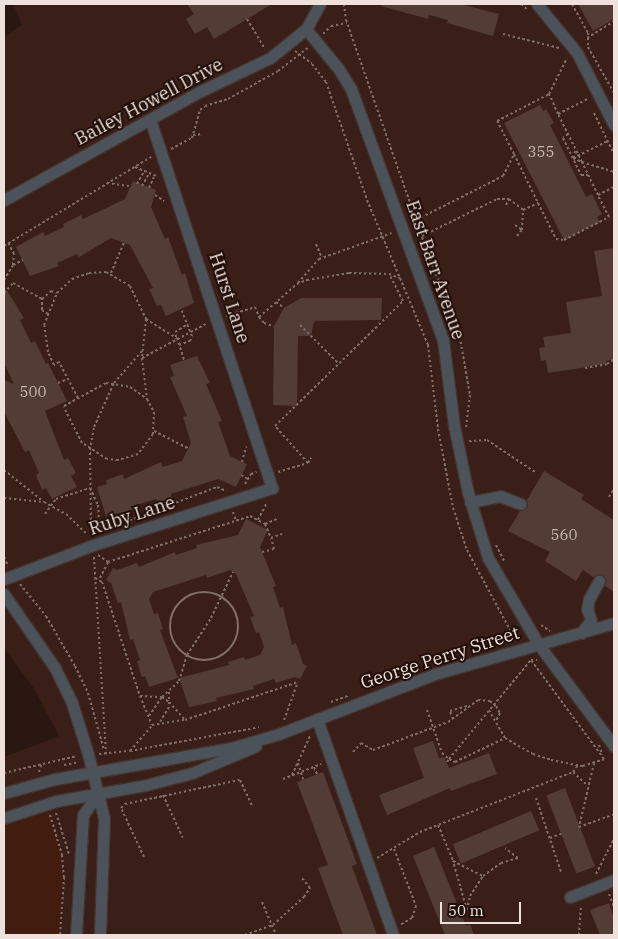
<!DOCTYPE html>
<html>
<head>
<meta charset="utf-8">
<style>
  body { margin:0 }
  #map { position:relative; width:618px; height:939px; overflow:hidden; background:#2b1711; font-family:"IBM Plex Serif",serif }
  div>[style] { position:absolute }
  .built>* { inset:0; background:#391f17 }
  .green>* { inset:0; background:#431c10 }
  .building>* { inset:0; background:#523c35; transform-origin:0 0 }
  .path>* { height:2px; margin-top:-1px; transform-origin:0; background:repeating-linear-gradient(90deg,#816f6a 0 2.5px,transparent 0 5px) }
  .path>.ring { margin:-1px; padding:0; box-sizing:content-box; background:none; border:2px solid #816f6a; border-radius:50% }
  .roads { filter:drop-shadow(1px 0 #46332d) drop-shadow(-1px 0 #46332d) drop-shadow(0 1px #46332d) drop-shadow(0 -1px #46332d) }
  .minor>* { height:11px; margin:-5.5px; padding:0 5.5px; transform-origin:5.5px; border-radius:5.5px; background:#4b5259 }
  span { translate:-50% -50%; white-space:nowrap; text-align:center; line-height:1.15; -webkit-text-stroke:4px #210e09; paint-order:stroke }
  .number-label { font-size:15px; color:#c7b7b2 }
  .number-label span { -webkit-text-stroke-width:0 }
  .street-label { font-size:18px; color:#eee0db }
  .frame { position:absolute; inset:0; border:5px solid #eee0db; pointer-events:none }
  .scale { position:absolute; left:440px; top:902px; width:81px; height:22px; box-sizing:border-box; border:2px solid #eee0db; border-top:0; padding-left:6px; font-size:15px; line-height:18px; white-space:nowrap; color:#eee0db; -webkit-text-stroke:4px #210e09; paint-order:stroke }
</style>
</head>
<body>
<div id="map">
  <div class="built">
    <i style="clip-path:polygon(13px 4px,614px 4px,614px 935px,4px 935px,4px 757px,59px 736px,35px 690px,4px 648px,4px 37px,22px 25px)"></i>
  </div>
  <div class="green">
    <i style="clip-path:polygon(49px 812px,62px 855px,64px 878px,59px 935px,4px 935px,4px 826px)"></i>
  </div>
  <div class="building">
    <i style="clip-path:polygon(187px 4px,272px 4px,214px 39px,207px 27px,195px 34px,186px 19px,194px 14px)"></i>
    <i style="clip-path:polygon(381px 4px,460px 4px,499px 14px,493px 36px,447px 23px,448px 20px,429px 15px,428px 19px,381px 6px)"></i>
    <i style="clip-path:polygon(578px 4px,614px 4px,614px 19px,593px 31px)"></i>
    <i style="clip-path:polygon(540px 105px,543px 111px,546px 109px,554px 123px,550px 125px,586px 197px,592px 194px,602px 214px,597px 217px,600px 222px,564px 240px,504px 123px)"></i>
    <i style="clip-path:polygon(133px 181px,156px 190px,151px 207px,165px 239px,168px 237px,182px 275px,185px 273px,194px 303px,166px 316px,161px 305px,157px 306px,149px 289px,153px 288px,130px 245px,111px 238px,79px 257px,77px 254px,57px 263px,59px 266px,30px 276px,16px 247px,43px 232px,45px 236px,64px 227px,63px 224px,81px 215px,83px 219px,125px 199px)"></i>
    <i style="clip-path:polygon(614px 248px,614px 359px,606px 361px,607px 364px,548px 373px,546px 360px,541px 361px,539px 348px,545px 347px,543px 337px,571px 333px,566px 302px,602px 296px,594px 251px)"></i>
    <i style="clip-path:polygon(4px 286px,24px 318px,20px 320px,31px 343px,35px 341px,46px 364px,48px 363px,67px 401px,45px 411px,64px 460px,68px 458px,76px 473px,71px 476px,77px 487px,52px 499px,46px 488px,42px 490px,36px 475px,39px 473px,29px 450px,25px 452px,4px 412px,4px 380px,14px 384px,4px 363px)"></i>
    <i style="clip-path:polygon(301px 298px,382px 298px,381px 320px,314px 321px,311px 336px,298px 336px,297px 406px,273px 405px,274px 326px,284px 308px)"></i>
    <i style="clip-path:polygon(197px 356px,210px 383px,206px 384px,222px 421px,218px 422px,230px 456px,247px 464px,236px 487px,218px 479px,171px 494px,172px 498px,157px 503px,156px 499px,133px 506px,134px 510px,106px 516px,97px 487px,107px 484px,106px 480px,123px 474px,124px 479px,161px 462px,163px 467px,182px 461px,191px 443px,183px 417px,187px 416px,170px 377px,174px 376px,170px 365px)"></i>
    <i style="clip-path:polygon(544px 471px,584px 495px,581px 499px,614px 520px,614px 592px,605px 586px,606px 580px,603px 575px,593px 577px,583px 570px,576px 581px,545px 561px,550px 552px,508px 531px,520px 511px,528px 507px,527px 500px)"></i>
    <i style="clip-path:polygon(246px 519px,268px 530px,260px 547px,276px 586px,273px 587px,280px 608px,283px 607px,292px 645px,296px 643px,303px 664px,307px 666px,300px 679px,295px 677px,276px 683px,274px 679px,253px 686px,254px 689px,216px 698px,217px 701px,189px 707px,179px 678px,229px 665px,228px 662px,244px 657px,245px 660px,260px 655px,264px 647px,259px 632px,256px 633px,250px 617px,254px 616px,236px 574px,230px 570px,207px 578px,206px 575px,153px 592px,149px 599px,154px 614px,158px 613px,163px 629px,160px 630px,178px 678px,149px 687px,145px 676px,142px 677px,137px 661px,140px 660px,133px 639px,130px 640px,121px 602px,118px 603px,111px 583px,106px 580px,113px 568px,117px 570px,137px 563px,139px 567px,175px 552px,176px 555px,197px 548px,196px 545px,238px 535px)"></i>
    <i style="clip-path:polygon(433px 741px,439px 758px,444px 757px,449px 768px,489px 753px,497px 774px,451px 791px,450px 788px,387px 815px,379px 795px,424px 778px,413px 748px)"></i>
    <i style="clip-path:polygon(323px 772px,357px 864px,352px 866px,377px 935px,343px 935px,318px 868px,328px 865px,297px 782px)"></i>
    <i style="left:565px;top:788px;width:84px;height:20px;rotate:69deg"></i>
    <i style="left:531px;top:811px;width:21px;height:85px;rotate:67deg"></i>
    <i style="clip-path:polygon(434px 847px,466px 926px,470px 924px,474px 935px,445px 935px,413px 856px)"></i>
    <i style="clip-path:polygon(609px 903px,614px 918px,614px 935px,600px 935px,590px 910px)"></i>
  </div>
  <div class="path">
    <i style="left:344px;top:4px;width:16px;rotate:83deg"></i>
    <i style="left:346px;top:20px;width:254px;rotate:70.7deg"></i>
    <i style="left:430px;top:260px;width:73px;rotate:67.3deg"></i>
    <i style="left:458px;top:327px;width:69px;rotate:80deg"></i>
    <i style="left:470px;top:395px;width:32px;rotate:97deg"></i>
    <i style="left:521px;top:4px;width:8px;rotate:40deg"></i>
    <i style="left:572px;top:4px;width:33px;rotate:61deg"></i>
    <i style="left:588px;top:33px;width:14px;rotate:90deg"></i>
    <i style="left:588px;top:47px;width:53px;rotate:60.5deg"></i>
    <i style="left:247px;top:19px;width:35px;rotate:59deg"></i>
    <i style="left:323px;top:34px;width:11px;rotate:-45deg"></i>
    <i style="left:331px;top:26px;width:16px;rotate:-11deg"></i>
    <i style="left:503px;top:34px;width:58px;rotate:14deg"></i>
    <i style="left:587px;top:38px;width:32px;rotate:-32deg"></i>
    <i style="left:295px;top:51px;width:21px;rotate:37deg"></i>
    <i style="left:312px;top:64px;width:23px;rotate:52deg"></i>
    <i style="left:326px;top:82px;width:125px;rotate:70.8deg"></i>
    <i style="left:367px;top:200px;width:85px;rotate:67.1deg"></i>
    <i style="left:594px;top:113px;width:46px;rotate:64deg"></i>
    <i style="left:558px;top:114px;width:22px;rotate:-114deg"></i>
    <i style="left:549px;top:94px;width:40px;rotate:-63.4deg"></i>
    <i style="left:568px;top:134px;width:6px;rotate:141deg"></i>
    <i style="left:563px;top:138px;width:41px;rotate:64.1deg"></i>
    <i style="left:581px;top:175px;width:7px"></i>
    <i style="left:193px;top:135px;width:10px;rotate:-6deg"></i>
    <i style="left:171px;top:149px;width:24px;rotate:-28deg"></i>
    <i style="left:192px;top:138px;width:29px;rotate:-74deg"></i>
    <i style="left:200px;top:110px;width:6px;rotate:-39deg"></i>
    <i style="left:205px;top:106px;width:24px;rotate:-17deg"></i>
    <i style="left:228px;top:99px;width:57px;rotate:-29.2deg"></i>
    <i style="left:278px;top:71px;width:39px;rotate:-38deg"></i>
    <i style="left:514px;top:154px;width:37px;rotate:-117deg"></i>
    <i style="left:497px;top:121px;width:59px;rotate:-27.4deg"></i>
    <i style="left:573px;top:158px;width:39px;rotate:-26deg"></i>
    <i style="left:573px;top:158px;width:9px;rotate:-72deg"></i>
    <i style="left:573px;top:158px;width:10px;rotate:24deg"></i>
    <i style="left:582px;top:162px;width:54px;rotate:-116.6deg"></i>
    <i style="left:558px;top:114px;width:33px;rotate:-27deg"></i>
    <i style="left:135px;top:167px;width:25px;rotate:23deg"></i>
    <i style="left:107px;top:183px;width:22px;rotate:8deg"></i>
    <i style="left:137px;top:184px;width:13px;rotate:-61deg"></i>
    <i style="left:142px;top:186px;width:13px;rotate:-61deg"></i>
    <i style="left:149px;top:188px;width:12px;rotate:-66deg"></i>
    <i style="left:155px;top:195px;width:11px;rotate:34deg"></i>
    <i style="left:598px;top:195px;width:37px;rotate:-116deg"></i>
    <i style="left:582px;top:162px;width:34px;rotate:17deg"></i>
    <i style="left:506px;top:205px;width:7px;rotate:-63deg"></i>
    <i style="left:412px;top:222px;width:102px;rotate:-26.8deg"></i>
    <i style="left:503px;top:176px;width:25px;rotate:-63deg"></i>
    <i style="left:514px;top:154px;width:55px;rotate:63.9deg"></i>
    <i style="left:515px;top:225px;width:9px;rotate:36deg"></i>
    <i style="left:422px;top:236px;width:84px;rotate:-26.3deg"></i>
    <i style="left:497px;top:199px;width:12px"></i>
    <i style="left:509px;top:199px;width:18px;rotate:38deg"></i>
    <i style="left:517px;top:236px;width:8px;rotate:-50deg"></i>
    <i style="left:522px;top:230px;width:20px;rotate:-87deg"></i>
    <i style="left:523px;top:210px;width:17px;rotate:-25deg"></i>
    <i style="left:538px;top:203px;width:40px;rotate:63.4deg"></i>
    <i style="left:556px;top:239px;width:8px;rotate:7deg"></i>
    <i style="left:564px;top:240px;width:51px;rotate:-27.1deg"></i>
    <i style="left:609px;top:217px;width:25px;rotate:-117deg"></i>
    <i style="left:598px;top:195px;width:18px;rotate:-27deg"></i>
    <i style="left:316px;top:244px;width:15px;rotate:67deg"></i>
    <i style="left:4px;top:246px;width:172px;rotate:-31.2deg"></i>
    <i style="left:13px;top:265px;width:11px;rotate:-27deg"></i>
    <i style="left:111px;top:273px;width:33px;rotate:-67deg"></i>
    <i style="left:4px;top:280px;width:17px;rotate:-59deg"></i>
    <i style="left:13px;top:265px;width:11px;rotate:-85deg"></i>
    <i style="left:14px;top:254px;width:13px;rotate:-117deg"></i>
    <i style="left:298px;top:283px;width:32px;rotate:-49deg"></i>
    <i style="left:319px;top:259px;width:77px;rotate:-19.6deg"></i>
    <i style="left:4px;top:293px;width:13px;rotate:-48deg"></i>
    <i style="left:13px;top:283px;width:33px;rotate:29deg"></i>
    <i style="left:276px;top:302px;width:10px;rotate:37deg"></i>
    <i style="left:48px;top:314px;width:7px;rotate:-146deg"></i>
    <i style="left:42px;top:310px;width:11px;rotate:-90deg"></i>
    <i style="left:42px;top:299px;width:12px;rotate:-42deg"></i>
    <i style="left:51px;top:291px;width:6px;rotate:18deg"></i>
    <i style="left:226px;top:316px;width:30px;rotate:-17deg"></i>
    <i style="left:255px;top:307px;width:11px;rotate:68deg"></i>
    <i style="left:259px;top:317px;width:50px;rotate:-41deg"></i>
    <i style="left:297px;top:284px;width:11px;rotate:-22deg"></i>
    <i style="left:307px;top:280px;width:43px;rotate:-9.5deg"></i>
    <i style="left:349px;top:273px;width:40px;rotate:1.4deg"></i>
    <i style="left:389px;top:274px;width:12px;rotate:20deg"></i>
    <i style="left:400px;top:278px;width:73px;rotate:67.3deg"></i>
    <i style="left:428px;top:345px;width:85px;rotate:83.2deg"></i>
    <i style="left:438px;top:429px;width:80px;rotate:79.2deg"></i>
    <i style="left:453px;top:508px;width:44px;rotate:71.6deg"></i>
    <i style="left:467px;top:550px;width:101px;rotate:61.7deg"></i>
    <i style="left:259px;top:317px;width:8px;rotate:50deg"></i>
    <i style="left:264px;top:323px;width:10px;rotate:17deg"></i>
    <i style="left:146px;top:319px;width:36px;rotate:32deg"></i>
    <i style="left:177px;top:338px;width:23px;rotate:72deg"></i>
    <i style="left:300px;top:325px;width:55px;rotate:45deg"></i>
    <i style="left:176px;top:337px;width:5px;rotate:-101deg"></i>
    <i style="left:175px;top:332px;width:15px;rotate:-32deg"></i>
    <i style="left:179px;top:345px;width:12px;rotate:-20deg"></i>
    <i style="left:190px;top:341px;width:5px;rotate:-68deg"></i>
    <i style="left:192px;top:336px;width:29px;rotate:-112deg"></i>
    <i style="left:142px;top:358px;width:72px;rotate:-28deg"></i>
    <i style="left:585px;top:368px;width:22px;rotate:-10deg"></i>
    <i style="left:607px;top:364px;width:9px;rotate:-36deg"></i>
    <i style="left:58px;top:383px;width:11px;rotate:-22deg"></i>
    <i style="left:78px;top:398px;width:41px;rotate:-117.8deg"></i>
    <i style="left:59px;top:362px;width:6px;rotate:149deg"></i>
    <i style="left:54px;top:365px;width:14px;rotate:-115deg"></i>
    <i style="left:48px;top:352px;width:27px;rotate:-98deg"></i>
    <i style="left:44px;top:325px;width:35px;rotate:-68deg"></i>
    <i style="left:57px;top:293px;width:21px;rotate:-43deg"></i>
    <i style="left:72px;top:279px;width:18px;rotate:-19deg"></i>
    <i style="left:89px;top:273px;width:17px;rotate:-3deg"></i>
    <i style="left:106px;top:272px;width:28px;rotate:30deg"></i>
    <i style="left:130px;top:286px;width:37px;rotate:64deg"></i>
    <i style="left:146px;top:319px;width:39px;rotate:96deg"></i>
    <i style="left:142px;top:358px;width:41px;rotate:83deg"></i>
    <i style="left:147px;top:399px;width:15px;rotate:62deg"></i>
    <i style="left:154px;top:412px;width:22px;rotate:93deg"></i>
    <i style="left:153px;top:434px;width:25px;rotate:127deg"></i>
    <i style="left:138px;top:454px;width:21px;rotate:163deg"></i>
    <i style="left:118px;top:460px;width:11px;rotate:-175deg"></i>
    <i style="left:107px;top:459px;width:30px;rotate:-147deg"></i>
    <i style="left:82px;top:443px;width:35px;rotate:-117deg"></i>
    <i style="left:66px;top:412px;width:6px;rotate:-108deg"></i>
    <i style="left:64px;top:406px;width:48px;rotate:-28.7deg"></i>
    <i style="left:106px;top:383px;width:24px;rotate:9deg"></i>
    <i style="left:130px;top:387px;width:21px;rotate:35deg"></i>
    <i style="left:154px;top:431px;width:38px;rotate:27deg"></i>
    <i style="left:469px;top:441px;width:18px;rotate:-3deg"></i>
    <i style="left:487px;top:440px;width:58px;rotate:33.7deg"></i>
    <i style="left:242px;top:462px;width:16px;rotate:-75deg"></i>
    <i style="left:308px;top:463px;width:50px;rotate:-131.7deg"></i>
    <i style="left:275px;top:426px;width:179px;rotate:-44.3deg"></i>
    <i style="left:403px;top:301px;width:28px;rotate:-117deg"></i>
    <i style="left:4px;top:470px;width:51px;rotate:38.7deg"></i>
    <i style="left:44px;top:502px;width:25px;rotate:29deg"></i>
    <i style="left:66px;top:514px;width:30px;rotate:44deg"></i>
    <i style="left:278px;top:472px;width:31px;rotate:-17deg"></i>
    <i style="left:308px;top:463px;width:6px;rotate:-59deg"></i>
    <i style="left:241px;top:475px;width:8px;rotate:30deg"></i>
    <i style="left:245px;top:484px;width:12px;rotate:-59deg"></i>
    <i style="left:251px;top:474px;width:6px;rotate:-18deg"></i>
    <i style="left:609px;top:497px;width:9px;rotate:-58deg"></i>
    <i style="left:4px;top:498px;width:37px;rotate:6deg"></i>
    <i style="left:233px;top:512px;width:9px;rotate:72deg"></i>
    <i style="left:45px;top:514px;width:19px;rotate:-54deg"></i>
    <i style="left:56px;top:499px;width:36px;rotate:-18deg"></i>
    <i style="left:90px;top:488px;width:19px;rotate:65deg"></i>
    <i style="left:98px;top:505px;width:27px;rotate:86deg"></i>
    <i style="left:258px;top:520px;width:20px;rotate:-63deg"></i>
    <i style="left:120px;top:524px;width:104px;rotate:-20.9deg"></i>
    <i style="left:217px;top:487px;width:10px;rotate:24deg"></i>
    <i style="left:265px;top:524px;width:13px;rotate:-23deg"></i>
    <i style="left:91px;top:535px;width:85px;rotate:-90.7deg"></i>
    <i style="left:90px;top:450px;width:23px;rotate:-80deg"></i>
    <i style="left:94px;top:427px;width:48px;rotate:-65.6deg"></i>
    <i style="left:114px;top:383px;width:43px;rotate:-48.8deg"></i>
    <i style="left:496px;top:545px;width:18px;rotate:63deg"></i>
    <i style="left:262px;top:552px;width:12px;rotate:-14deg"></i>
    <i style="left:274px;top:549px;width:11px;rotate:-105deg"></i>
    <i style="left:271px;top:538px;width:12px;rotate:-20deg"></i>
    <i style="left:98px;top:555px;width:12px;rotate:35deg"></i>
    <i style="left:108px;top:562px;width:149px;rotate:-17.9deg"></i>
    <i style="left:250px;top:516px;width:17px;rotate:28deg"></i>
    <i style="left:265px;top:524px;width:15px;rotate:67deg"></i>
    <i style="left:4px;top:557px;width:10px;rotate:66deg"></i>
    <i style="left:94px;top:557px;width:198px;rotate:86.5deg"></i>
    <i style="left:95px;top:578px;width:8px;rotate:30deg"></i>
    <i style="left:102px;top:582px;width:120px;rotate:71.6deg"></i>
    <i style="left:140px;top:696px;width:22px;rotate:3deg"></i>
    <i style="left:162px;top:697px;width:23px;rotate:-43deg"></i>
    <i style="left:179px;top:681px;width:27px;rotate:-73deg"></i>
    <i style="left:187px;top:655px;width:44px;rotate:-57deg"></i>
    <i style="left:211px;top:618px;width:51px;rotate:-64.4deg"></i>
    <i style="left:100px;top:578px;width:18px;rotate:-63deg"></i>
    <i style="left:20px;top:584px;width:41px;rotate:50.9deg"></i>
    <i style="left:46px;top:616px;width:58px;rotate:59.9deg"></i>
    <i style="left:75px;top:666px;width:30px;rotate:64deg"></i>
    <i style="left:88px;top:693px;width:59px;rotate:74.3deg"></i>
    <i class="ring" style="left:170px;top:592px;width:66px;height:66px"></i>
    <i style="left:541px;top:625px;width:11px;rotate:34deg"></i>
    <i style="left:169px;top:692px;width:10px;rotate:90deg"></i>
    <i style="left:169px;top:702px;width:24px;rotate:48deg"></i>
    <i style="left:614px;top:693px;width:19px;rotate:90deg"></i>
    <i style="left:140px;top:696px;width:31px;rotate:68deg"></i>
    <i style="left:152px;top:725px;width:33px;rotate:-9deg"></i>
    <i style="left:185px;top:720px;width:119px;rotate:-18.6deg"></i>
    <i style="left:331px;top:702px;width:20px;rotate:-20deg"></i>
    <i style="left:427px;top:710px;width:46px;rotate:70.8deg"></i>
    <i style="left:442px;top:753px;width:9px;rotate:41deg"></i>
    <i style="left:449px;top:759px;width:129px;rotate:-50.4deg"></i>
    <i style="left:531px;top:660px;width:6px"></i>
    <i style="left:149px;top:716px;width:23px;rotate:-56deg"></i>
    <i style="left:162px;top:697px;width:9px;rotate:36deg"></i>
    <i style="left:169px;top:702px;width:5px;rotate:90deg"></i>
    <i style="left:169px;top:707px;width:17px;rotate:121deg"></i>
    <i style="left:453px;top:719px;width:9px;rotate:-111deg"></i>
    <i style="left:450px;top:711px;width:19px;rotate:-16deg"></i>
    <i style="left:284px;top:720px;width:40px;rotate:-69.8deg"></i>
    <i style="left:505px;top:738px;width:32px;rotate:30deg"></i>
    <i style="left:533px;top:754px;width:19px;rotate:18deg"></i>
    <i style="left:551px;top:760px;width:33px;rotate:11deg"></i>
    <i style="left:583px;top:766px;width:22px;rotate:-18deg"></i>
    <i style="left:604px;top:759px;width:123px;rotate:-126.4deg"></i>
    <i style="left:599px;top:745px;width:10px;rotate:73deg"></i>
    <i style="left:130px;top:751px;width:131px;rotate:-10.5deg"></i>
    <i style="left:353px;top:752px;width:12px;rotate:-48deg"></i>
    <i style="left:361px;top:743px;width:14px;rotate:30deg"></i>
    <i style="left:373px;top:750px;width:80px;rotate:-20.5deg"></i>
    <i style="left:448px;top:722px;width:37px;rotate:-36deg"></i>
    <i style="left:478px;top:700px;width:12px;rotate:5deg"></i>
    <i style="left:490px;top:701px;width:8px;rotate:40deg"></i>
    <i style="left:496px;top:706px;width:8px;rotate:60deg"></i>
    <i style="left:500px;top:713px;width:9px;rotate:117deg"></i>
    <i style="left:99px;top:754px;width:31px;rotate:-6deg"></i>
    <i style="left:130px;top:751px;width:33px;rotate:-49deg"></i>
    <i style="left:447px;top:762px;width:4px;rotate:-56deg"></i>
    <i style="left:449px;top:759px;width:7px;rotate:27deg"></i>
    <i style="left:455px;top:762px;width:55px;rotate:-25.6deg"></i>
    <i style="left:505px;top:738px;width:32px;rotate:-120deg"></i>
    <i style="left:298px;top:763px;width:17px;rotate:73deg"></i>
    <i style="left:594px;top:763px;width:66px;rotate:103.2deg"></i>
    <i style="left:579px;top:827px;width:37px;rotate:-20deg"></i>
    <i style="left:64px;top:765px;width:15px;rotate:-11deg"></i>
    <i style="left:314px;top:767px;width:8px;rotate:67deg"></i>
    <i style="left:39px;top:772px;width:10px;rotate:-73deg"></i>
    <i style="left:573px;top:772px;width:19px;rotate:43deg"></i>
    <i style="left:4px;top:773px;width:75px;rotate:-13.1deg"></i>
    <i style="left:292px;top:775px;width:45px;rotate:-65.1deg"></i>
    <i style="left:283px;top:779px;width:41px;rotate:-21.5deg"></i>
    <i style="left:163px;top:795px;width:47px;rotate:65.1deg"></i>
    <i style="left:536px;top:798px;width:78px;rotate:71.3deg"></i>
    <i style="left:56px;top:813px;width:43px;rotate:72.4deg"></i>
    <i style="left:50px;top:815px;width:42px;rotate:73.3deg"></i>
    <i style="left:62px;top:855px;width:22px;rotate:85deg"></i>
    <i style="left:64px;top:877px;width:58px;rotate:93.9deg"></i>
    <i style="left:438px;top:825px;width:39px;rotate:67deg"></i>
    <i style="left:550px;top:838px;width:12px;rotate:-20deg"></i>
    <i style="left:394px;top:849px;width:61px;rotate:68.9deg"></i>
    <i style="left:416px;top:906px;width:13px;rotate:108deg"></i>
    <i style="left:412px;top:918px;width:14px;rotate:150deg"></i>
    <i style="left:144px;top:857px;width:54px;rotate:-115.1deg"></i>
    <i style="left:121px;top:808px;width:6px;rotate:-45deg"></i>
    <i style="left:125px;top:804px;width:117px;rotate:-11.8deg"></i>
    <i style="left:240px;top:780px;width:29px;rotate:65deg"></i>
    <i style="left:377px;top:858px;width:50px;rotate:-31.2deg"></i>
    <i style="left:420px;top:832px;width:164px;rotate:-21.4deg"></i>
    <i style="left:573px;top:772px;width:9px;rotate:-54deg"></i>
    <i style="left:596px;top:874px;width:39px;rotate:-63deg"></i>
    <i style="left:609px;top:894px;width:15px;rotate:70deg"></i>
    <i style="left:262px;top:902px;width:36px;rotate:67deg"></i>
    <i style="left:467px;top:910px;width:14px;rotate:-78deg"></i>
    <i style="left:470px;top:896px;width:24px;rotate:-57deg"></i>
    <i style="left:483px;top:876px;width:22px;rotate:-36deg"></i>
    <i style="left:501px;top:863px;width:18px;rotate:-16deg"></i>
    <i style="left:518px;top:858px;width:16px;rotate:-142deg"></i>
    <i style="left:467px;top:910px;width:51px;rotate:-105.9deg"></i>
    <i style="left:453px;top:861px;width:34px;rotate:27deg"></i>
    <i style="left:245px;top:935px;width:30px;rotate:-20deg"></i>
    <i style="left:273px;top:925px;width:42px;rotate:-42.1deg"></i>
    <i style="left:304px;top:897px;width:11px;rotate:-56deg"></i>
    <i style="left:310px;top:888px;width:14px;rotate:-129deg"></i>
    <i style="left:579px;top:935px;width:30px;rotate:-86deg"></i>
  </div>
  <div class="roads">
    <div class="minor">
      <i style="left:537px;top:4px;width:63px;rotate:50.8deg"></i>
      <i style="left:577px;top:53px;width:81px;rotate:62.8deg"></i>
      <i style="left:306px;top:29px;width:50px;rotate:50.6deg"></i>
      <i style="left:338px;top:68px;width:25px;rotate:58deg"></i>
      <i style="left:351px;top:89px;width:267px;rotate:69.9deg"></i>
      <i style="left:443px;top:340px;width:87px;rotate:82.7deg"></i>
      <i style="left:454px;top:426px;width:68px;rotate:78.2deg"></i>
      <i style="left:468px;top:493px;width:68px;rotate:72.9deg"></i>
      <i style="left:488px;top:558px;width:101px;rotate:59.6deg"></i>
      <i style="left:539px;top:645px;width:126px;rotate:53.4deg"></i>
      <i style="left:4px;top:200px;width:225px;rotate:-29deg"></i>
      <i style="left:201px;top:91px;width:76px;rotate:-25.6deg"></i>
      <i style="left:270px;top:58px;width:46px;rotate:-38.9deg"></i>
      <i style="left:306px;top:29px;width:29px;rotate:-61deg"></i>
      <i style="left:470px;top:502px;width:31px;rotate:-11deg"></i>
      <i style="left:500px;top:496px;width:22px;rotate:21deg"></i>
      <i style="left:4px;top:579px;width:95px;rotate:-20.9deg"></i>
      <i style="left:93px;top:545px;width:188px;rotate:-17.7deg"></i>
      <i style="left:272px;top:488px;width:388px;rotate:-108.3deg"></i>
      <i style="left:4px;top:594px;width:90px;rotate:55.4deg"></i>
      <i style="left:55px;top:668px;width:39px;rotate:64deg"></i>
      <i style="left:72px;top:703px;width:53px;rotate:72.6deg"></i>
      <i style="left:88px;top:754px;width:66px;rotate:76deg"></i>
      <i style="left:104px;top:818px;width:117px;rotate:92deg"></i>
      <i style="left:581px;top:633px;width:16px;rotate:-52deg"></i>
      <i style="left:591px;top:620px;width:12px;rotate:-110deg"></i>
      <i style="left:587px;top:609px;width:10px;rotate:-79deg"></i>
      <i style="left:589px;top:599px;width:21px;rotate:-61deg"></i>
      <i style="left:317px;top:719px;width:229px;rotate:70.6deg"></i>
      <i style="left:4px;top:793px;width:53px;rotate:-15.4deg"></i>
      <i style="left:55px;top:779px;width:179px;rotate:-10deg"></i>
      <i style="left:231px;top:748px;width:50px;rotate:-16.3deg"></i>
      <i style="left:279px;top:734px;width:167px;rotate:-21deg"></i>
      <i style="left:435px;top:674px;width:186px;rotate:-15.9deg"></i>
      <i style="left:4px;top:818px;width:55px;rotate:-18.1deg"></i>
      <i style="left:56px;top:801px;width:91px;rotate:-10.1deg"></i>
      <i style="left:146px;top:785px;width:48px;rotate:-14.6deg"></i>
      <i style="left:192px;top:773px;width:69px;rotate:-22.9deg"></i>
      <i style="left:570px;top:897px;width:47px;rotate:-21.1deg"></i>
      <i style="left:76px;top:935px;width:120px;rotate:-86.7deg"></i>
      <i style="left:83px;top:815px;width:24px;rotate:-55deg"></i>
    </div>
  </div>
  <div class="number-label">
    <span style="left:541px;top:152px">355</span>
    <span style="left:33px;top:392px">500</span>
    <span style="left:564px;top:535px">560</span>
  </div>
  <div class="street-label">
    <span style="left:149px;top:102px;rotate:-28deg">Bailey Howell Drive</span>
    <span style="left:435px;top:270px;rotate:71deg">East Barr Avenue</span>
    <span style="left:229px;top:298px;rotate:72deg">Hurst Lane</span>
    <span style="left:132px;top:516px;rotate:-18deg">Ruby Lane</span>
    <span style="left:440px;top:658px;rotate:-18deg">George Perry Street</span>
  </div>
  <div class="frame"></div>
  <div class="scale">50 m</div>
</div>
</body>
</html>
